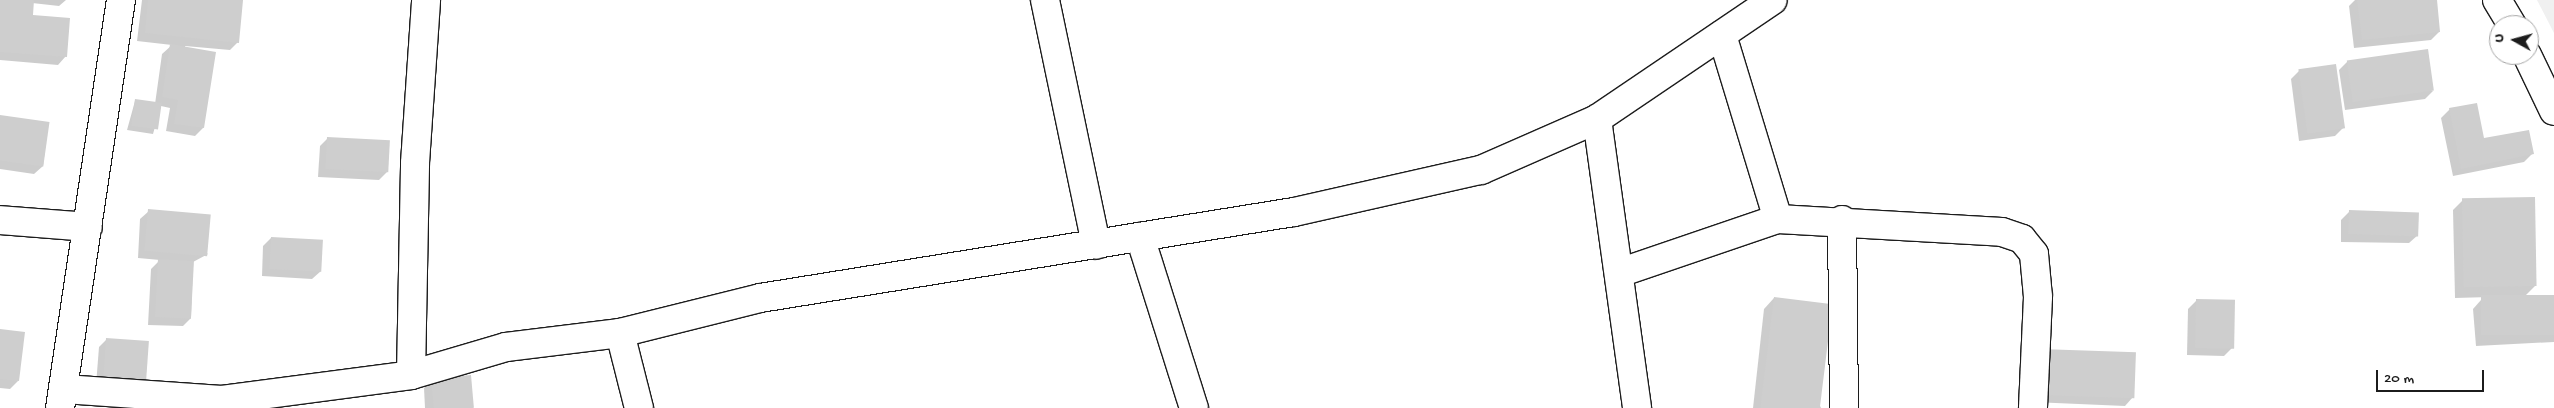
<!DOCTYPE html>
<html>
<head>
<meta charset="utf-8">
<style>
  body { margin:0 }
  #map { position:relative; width:2554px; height:408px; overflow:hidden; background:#fff; font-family:"Gochi Hand",sans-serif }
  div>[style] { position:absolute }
  .built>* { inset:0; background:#f0f0f0 }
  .shadow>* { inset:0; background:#0003 }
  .building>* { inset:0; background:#cecece; transform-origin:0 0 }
  .roads { filter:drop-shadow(1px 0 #1c1c1c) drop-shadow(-1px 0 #1c1c1c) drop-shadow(0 1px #1c1c1c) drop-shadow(0 -1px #1c1c1c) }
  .street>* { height:28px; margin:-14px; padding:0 14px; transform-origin:14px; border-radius:14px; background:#fff }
  .primary>* { height:28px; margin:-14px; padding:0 14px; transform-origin:14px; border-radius:14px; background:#fff }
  span { translate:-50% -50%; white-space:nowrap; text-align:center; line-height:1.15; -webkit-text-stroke:4px #fff; paint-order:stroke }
  .north { position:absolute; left:2489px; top:15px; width:50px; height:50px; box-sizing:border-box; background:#fff; border:1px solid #a4a4a4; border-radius:50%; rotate:277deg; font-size:14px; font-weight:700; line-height:20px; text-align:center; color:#1c1c1c }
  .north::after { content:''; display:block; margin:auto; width:18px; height:22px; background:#1c1c1c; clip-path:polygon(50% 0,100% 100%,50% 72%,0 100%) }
  .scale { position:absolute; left:2376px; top:370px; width:108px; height:22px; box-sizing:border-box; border:2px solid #1c1c1c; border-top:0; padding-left:6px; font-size:15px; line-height:18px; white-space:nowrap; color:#1c1c1c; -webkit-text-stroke:4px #fff; paint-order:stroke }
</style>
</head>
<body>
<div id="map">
  <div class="built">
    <i style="clip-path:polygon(2537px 0,2554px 0,2554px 33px)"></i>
  </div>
  <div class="shadow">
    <i style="clip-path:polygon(0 0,66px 0,59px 6px,32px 3px,32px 16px,66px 56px,58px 65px,0 60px)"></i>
    <i style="clip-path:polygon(142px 0,242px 0,238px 42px,230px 50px,185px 46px,203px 128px,195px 136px,166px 131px,170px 108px,161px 106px,153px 134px,127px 130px,135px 101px,155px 104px,162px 54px,172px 45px,137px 41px)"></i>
    <i style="clip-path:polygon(2355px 0,2435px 0,2439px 32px,2431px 40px,2354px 48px,2349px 6px)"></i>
    <i style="clip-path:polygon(2348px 61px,2433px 91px,2425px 99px,2345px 110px,2339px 70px)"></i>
    <i style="clip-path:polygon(2299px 71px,2343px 128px,2335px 136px,2299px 141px,2291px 79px)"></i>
    <i style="clip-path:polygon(2450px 109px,2483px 140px,2532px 154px,2524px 162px,2453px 176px,2441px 118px)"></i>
    <i style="clip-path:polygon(0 116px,48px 123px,43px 166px,34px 174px,0 169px)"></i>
    <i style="clip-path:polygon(328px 138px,387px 172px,379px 180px,318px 177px,320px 146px)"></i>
    <i style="clip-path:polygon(2463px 200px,2536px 285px,2525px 296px,2455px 298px,2453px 210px)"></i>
    <i style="clip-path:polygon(149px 211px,208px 254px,193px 262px,191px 318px,183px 326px,148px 325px,151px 269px,160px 260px,138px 258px,140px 219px)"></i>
    <i style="clip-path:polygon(2350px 211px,2418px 235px,2409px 243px,2341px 242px,2341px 220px)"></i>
    <i style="clip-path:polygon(271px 238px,321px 271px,312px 279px,262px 276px,263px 246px)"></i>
    <i style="clip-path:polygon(2554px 296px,2554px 342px,2476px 346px,2473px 309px,2481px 300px)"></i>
    <i style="clip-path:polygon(1774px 298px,1821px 408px,1753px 408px,1764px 309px)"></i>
    <i style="clip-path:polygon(2197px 300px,2232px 348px,2224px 356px,2187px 355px,2188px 309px)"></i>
    <i style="clip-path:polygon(0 331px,18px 381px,10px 389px,0 388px)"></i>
    <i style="clip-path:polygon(107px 339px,145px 380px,136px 389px,96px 385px,99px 347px)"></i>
    <i style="clip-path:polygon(2032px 359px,2133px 397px,2125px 406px,2030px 402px)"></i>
    <i style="clip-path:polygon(432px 380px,472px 408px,425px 408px,424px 388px)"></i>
  </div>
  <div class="building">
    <i style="clip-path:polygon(0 0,34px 0,33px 15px,70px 18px,67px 57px,0 52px)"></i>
    <i style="clip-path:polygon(148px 0,243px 0,239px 43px,145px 33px)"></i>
    <i style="clip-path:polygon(2357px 0,2437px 0,2440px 32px,2362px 40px)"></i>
    <i style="clip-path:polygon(170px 44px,216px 52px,204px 128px,174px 124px,178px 100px,162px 97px)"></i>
    <i style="left:2428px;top:49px;width:42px;height:82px;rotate:82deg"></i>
    <i style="left:2336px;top:64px;width:65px;height:38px;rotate:82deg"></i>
    <i style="left:135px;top:99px;width:27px;height:27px;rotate:8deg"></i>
    <i style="clip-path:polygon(2477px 103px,2484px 138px,2529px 130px,2534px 154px,2461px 169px,2449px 108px)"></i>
    <i style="left:0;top:115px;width:50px;height:45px;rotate:8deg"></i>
    <i style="left:327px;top:137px;width:63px;height:32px;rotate:3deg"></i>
    <i style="left:2535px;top:197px;width:89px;height:73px;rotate:89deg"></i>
    <i style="left:148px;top:209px;width:63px;height:42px;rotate:5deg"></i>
    <i style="left:2349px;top:210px;width:70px;height:24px;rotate:2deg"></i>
    <i style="left:271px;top:237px;width:52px;height:32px;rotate:3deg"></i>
    <i style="left:158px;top:259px;width:36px;height:58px;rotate:3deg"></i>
    <i style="left:2554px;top:295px;width:40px;height:73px;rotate:90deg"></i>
    <i style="left:1774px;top:297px;width:59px;height:112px;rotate:7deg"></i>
    <i style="left:2196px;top:299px;width:39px;height:49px;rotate:1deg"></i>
    <i style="clip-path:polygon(0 329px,25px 332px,19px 381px,0 379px)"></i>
    <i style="left:106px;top:338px;width:43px;height:39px;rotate:4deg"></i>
    <i style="left:2040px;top:349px;width:96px;height:46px;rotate:2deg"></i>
    <i style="left:471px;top:375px;width:33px;height:40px;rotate:85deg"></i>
  </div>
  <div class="roads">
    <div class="street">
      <i style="left:1045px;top:0;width:250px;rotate:78.2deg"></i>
      <i style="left:1722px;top:35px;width:192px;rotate:73.1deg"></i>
      <i style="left:1597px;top:119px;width:292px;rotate:82.1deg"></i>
      <i style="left:0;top:220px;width:88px;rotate:4.5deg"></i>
      <i style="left:1842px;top:220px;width:188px;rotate:89.4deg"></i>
      <i style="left:1140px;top:237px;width:179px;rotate:72.5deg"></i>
      <i style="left:1619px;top:273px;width:168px;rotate:-18.8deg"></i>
      <i style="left:1778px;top:219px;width:224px;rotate:3.3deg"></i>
      <i style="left:2002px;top:232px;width:21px;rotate:19deg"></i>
      <i style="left:2022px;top:239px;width:19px;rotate:51deg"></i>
      <i style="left:2034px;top:254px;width:43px;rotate:84.7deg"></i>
      <i style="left:2038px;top:297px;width:111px;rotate:92.6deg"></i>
      <i style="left:620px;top:333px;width:77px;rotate:75.8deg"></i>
      <i style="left:411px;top:375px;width:212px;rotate:-88.9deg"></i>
      <i style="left:415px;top:163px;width:163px;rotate:-86.1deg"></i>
      <i style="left:64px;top:389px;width:158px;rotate:4deg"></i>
      <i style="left:222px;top:400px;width:191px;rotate:-7.5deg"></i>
      <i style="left:411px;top:375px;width:99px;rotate:-16.4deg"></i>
      <i style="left:506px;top:347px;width:115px;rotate:-7deg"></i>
      <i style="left:620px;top:333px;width:144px;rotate:-14deg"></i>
      <i style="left:760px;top:298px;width:541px;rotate:-9.15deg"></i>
      <i style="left:1294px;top:212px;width:192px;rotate:-12.7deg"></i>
      <i style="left:1481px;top:170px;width:127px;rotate:-23.7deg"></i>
      <i style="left:1597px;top:119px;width:212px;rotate:-34.1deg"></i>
      <i style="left:60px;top:408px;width:413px;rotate:-81.5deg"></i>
    </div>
    <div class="primary">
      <i style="left:2497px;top:0;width:29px;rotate:59deg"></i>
      <i style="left:2527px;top:55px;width:62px;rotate:64.3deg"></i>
    </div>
  </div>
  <div class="north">U</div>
  <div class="scale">20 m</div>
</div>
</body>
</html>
